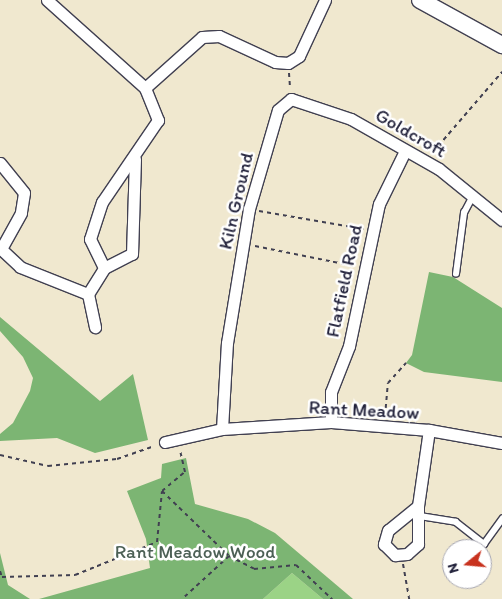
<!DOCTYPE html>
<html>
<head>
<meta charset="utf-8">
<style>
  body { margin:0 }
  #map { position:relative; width:502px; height:599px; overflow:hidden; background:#f0e8cf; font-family:Itim,sans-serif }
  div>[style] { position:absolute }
  .green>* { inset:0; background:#9bd386 }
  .forest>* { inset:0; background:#7cb573 }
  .path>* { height:2px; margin-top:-1px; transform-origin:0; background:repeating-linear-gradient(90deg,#414051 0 4px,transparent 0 8px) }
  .roads { filter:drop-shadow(1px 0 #414051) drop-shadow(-1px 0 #414051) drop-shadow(0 1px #414051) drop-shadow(0 -1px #414051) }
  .lane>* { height:5.5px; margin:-2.75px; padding:0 2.75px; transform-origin:2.75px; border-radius:2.75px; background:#fff }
  .street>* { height:11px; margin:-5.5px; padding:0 5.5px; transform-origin:5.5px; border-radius:5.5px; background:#fff }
  .secondary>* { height:16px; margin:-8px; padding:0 8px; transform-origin:8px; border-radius:8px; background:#fff }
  span { translate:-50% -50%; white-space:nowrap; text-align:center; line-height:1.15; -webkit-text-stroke:5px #fff; paint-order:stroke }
  .street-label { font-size:19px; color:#22223b }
  .park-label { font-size:19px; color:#4c6055 }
  .north { position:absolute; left:442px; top:539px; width:50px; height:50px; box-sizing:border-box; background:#fff; border:1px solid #a7a7b1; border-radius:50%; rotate:253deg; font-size:14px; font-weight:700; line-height:20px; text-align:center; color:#22223b }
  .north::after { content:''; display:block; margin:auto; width:18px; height:22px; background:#c8321e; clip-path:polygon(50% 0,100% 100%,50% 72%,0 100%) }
</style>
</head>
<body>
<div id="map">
  <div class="green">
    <i style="clip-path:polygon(292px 573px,323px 599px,263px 599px)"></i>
  </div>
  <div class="forest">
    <i style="clip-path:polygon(429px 272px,453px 277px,502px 308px,502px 382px,424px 372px,406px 363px,412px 355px)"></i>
    <i style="clip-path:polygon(0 317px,100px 401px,133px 374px,148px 440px,95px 453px,57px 438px,0 441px,0 434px,13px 423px,30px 391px,33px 378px,23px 357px,0 331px)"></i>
    <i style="clip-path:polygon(186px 458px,195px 504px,248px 519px,275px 533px,353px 599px,323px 599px,292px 573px,263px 599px,39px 599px,150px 568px,146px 539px,127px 491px,161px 478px,162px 464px)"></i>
    <i style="clip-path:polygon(0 553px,8px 585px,30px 599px,0 599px)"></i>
  </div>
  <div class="path">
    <i style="left:289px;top:73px;width:15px;rotate:86deg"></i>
    <i style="left:433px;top:152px;width:106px;rotate:-49.2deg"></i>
    <i style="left:259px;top:211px;width:106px;rotate:9.8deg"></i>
    <i style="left:255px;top:246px;width:101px;rotate:11.4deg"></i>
    <i style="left:385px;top:416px;width:33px;rotate:-85deg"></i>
    <i style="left:388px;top:383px;width:27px;rotate:-48deg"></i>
    <i style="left:0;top:455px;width:49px;rotate:12.9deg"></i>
    <i style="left:48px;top:466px;width:69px;rotate:-5.8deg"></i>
    <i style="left:117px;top:459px;width:39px;rotate:-19deg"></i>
    <i style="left:162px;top:491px;width:93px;rotate:44.1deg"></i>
    <i style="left:229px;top:556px;width:64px;rotate:137.5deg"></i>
    <i style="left:229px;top:556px;width:28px;rotate:27deg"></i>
    <i style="left:254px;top:569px;width:42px;rotate:-5.4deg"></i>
    <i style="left:296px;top:565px;width:50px;rotate:43.4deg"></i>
    <i style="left:403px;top:564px;width:36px;rotate:80deg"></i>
    <i style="left:0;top:571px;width:6px;rotate:72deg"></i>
    <i style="left:2px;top:577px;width:73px;rotate:-1.6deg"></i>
    <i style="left:75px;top:575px;width:88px;rotate:-21.9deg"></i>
    <i style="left:157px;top:542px;width:51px;rotate:-84.4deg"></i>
    <i style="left:162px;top:491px;width:30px;rotate:-40deg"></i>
    <i style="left:185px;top:472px;width:22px;rotate:-103deg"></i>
  </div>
  <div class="roads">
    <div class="lane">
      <i style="left:456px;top:274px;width:62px;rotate:-82.5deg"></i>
      <i style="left:464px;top:213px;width:19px;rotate:-62deg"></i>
      <i style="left:420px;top:516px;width:36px;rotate:9deg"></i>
      <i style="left:456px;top:522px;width:36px;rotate:38deg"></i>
      <i style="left:484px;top:544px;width:31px;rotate:-54deg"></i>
    </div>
    <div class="street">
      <i style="left:47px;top:0;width:132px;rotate:41.9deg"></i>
      <i style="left:145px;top:88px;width:35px;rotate:68deg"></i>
      <i style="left:158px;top:120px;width:99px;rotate:124.3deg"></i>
      <i style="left:102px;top:202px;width:39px;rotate:108deg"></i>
      <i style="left:90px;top:239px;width:32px;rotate:64deg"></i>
      <i style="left:104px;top:268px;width:31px;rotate:-27deg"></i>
      <i style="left:132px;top:254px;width:95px;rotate:-88.2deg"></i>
      <i style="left:145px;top:88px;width:76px;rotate:-41.8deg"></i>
      <i style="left:202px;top:37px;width:17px;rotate:-3deg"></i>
      <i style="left:219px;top:36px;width:62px;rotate:24.9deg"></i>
      <i style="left:275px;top:62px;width:13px;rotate:4deg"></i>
      <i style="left:288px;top:63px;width:13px;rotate:-32deg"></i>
      <i style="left:299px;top:56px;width:62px;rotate:-65.1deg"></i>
      <i style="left:0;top:163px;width:38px;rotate:51deg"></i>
      <i style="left:24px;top:193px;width:20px;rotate:99deg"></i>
      <i style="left:21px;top:213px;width:41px;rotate:119.1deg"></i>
      <i style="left:1px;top:249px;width:26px;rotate:43deg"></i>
      <i style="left:20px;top:267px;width:73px;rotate:21.7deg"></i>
      <i style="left:88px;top:294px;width:31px;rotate:-58deg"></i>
      <i style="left:88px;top:294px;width:34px;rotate:78deg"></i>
      <i style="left:331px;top:422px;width:30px;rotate:-90deg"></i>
      <i style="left:331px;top:392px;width:49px;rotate:-68.6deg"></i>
      <i style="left:349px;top:346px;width:145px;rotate:-78.1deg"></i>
      <i style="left:379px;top:204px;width:59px;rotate:-63.9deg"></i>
      <i style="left:222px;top:429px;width:86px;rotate:-86.7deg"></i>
      <i style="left:227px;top:343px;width:136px;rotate:-80.7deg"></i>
      <i style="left:249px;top:209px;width:103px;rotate:-73.7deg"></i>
      <i style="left:278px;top:110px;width:17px;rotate:-40deg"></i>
      <i style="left:291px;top:99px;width:63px;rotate:18.4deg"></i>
      <i style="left:351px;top:119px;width:101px;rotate:29.6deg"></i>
      <i style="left:439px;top:169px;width:81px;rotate:39deg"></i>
      <i style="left:165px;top:442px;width:58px;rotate:-12.8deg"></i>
      <i style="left:222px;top:429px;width:109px;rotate:-3.7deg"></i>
      <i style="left:331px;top:422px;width:98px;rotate:4.7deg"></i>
      <i style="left:429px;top:430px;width:74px;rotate:10.1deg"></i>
      <i style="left:418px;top:506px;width:38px;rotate:141deg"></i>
      <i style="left:388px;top:530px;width:15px;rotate:106deg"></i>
      <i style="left:384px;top:544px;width:16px;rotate:45deg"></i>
      <i style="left:395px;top:555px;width:12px;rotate:-5deg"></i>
      <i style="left:407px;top:554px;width:15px;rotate:-42deg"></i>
      <i style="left:418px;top:544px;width:38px;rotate:-90deg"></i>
      <i style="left:418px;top:506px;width:77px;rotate:-81.8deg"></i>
    </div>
    <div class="secondary">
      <i style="left:420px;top:0;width:94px;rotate:28.8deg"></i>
    </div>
  </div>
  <div class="street-label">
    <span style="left:411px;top:133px;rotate:30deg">Goldcroft</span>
    <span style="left:236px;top:201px;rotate:-77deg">Kiln Ground</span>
    <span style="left:344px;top:281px;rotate:-78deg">Flatfield Road</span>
    <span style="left:364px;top:410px;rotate:3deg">Rant Meadow</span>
  </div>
  <div class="park-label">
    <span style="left:195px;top:552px">Rant Meadow Wood</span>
  </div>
  <div class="north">N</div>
</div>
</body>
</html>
